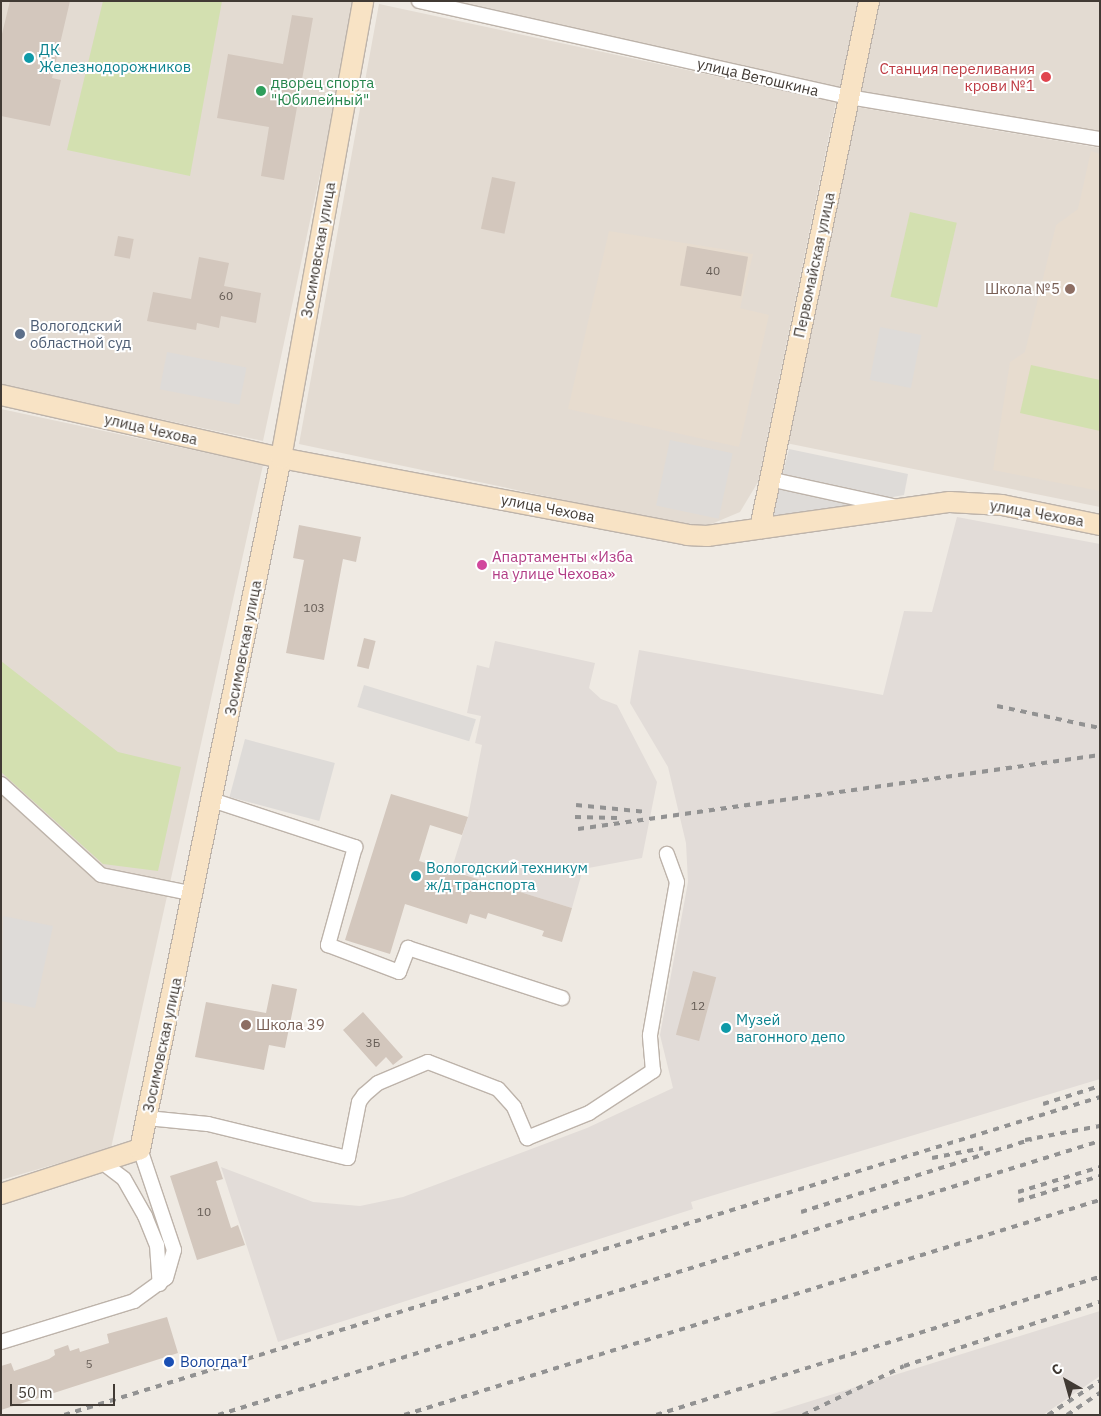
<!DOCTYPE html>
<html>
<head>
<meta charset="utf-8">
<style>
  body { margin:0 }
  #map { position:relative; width:1101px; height:1416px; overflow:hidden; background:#efeae3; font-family:"IBM Plex Sans",sans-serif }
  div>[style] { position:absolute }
  .residential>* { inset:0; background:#e3dbd2 }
  .industrial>* { inset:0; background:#e2dcd8 }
  .education>* { inset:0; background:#e7dccf }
  .green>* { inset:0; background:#d3e0b0; transform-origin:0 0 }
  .parking>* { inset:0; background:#dedbd8; transform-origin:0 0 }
  .building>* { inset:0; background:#d3c7bd; transform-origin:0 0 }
  .roads { filter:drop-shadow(1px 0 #bdb3aa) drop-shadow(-1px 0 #bdb3aa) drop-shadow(0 1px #bdb3aa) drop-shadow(0 -1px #bdb3aa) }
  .street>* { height:14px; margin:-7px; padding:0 7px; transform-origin:7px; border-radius:7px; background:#fff }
  .secondary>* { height:20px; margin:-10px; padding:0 10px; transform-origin:10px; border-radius:10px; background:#f8e3c5 }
  .rail>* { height:4px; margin-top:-2px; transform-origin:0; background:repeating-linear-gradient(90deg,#929292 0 6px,transparent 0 12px) }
  .dots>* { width:14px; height:14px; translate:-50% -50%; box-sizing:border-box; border:2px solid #fff; border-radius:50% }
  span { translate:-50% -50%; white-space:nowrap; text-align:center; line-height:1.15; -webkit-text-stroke:4px #fff; paint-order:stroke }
  .number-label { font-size:12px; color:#665d56 }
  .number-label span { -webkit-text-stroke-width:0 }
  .culture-label { font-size:15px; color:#0d838f }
  .left { translate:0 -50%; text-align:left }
  .health-label { font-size:15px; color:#be3a42 }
  .right { translate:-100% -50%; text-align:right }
  .street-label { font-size:15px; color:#413a34 }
  .leisure-label { font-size:15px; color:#27864d }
  .education-label { font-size:15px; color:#785e54 }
  .service-label { font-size:15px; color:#4e5e75 }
  .hotel-label { font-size:15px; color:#b23c85 }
  .transit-label { font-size:15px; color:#164399 }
  .frame { position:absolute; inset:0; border:2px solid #413a34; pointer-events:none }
  .north { position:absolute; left:1041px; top:1356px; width:50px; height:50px; -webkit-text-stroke:4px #fff; paint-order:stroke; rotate:322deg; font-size:14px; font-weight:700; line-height:20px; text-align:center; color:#413a34 }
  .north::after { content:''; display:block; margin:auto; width:18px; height:22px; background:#413a34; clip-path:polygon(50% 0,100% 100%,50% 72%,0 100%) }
  .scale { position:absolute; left:10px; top:1384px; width:105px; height:22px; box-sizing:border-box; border:2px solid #413a34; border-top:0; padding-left:6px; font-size:15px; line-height:18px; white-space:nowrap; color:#413a34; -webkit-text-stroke:4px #fff; paint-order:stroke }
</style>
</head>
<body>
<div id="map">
  <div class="residential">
    <i style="clip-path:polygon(1px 1px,357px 1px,263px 441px,1px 385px)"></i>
    <i style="clip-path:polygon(451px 1px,863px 1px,845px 89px)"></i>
    <i style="clip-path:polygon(874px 1px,1100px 1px,1100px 132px,855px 90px)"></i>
    <i style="clip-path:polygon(379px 4px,836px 102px,758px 482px,740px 512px,709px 525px,673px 523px,299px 444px)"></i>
    <i style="clip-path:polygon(857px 107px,1100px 148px,1100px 507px,786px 443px)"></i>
    <i style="clip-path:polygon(1px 409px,263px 465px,111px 1148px,1px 1180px)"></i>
  </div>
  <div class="industrial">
    <i style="clip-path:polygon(957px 517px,1100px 544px,1100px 1079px,691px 1202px,693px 1209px,278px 1342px,221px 1167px,313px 1202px,360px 1206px,403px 1197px,587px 1128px,673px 1088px,660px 1035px,688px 882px,686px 843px,668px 767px,630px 703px,639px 650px,883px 695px,904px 611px,932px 612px)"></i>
    <i style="clip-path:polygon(495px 641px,595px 663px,589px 688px,601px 699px,617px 705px,657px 782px,642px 858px,583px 869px,572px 908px,451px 871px,468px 817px,482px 745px,475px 743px,481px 716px,467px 713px,477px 665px,489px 668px)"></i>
    <i style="clip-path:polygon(1100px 1311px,1100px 1376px,1043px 1415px,766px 1415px)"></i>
  </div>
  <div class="education">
    <i style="clip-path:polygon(1091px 151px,1100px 154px,1100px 491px,993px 470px,1010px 362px,1025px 352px,1056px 225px,1078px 209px)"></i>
    <i style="clip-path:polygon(609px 231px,753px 254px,740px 308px,769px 315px,739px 447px,568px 409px)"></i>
  </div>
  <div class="green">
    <i style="clip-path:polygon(103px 1px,222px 1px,190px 176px,67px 150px)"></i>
    <i style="left:910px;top:212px;width:48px;height:87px;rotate:13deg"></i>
    <i style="clip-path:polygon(1031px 365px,1100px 380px,1100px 431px,1020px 413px)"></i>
    <i style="clip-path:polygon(1px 661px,118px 752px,181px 767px,158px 871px,103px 864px,1px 772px)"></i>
  </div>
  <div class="parking">
    <i style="left:880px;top:327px;width:42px;height:54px;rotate:11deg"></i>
    <i style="left:167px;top:352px;width:81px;height:38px;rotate:11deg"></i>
    <i style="left:670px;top:440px;width:64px;height:67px;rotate:12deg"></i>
    <i style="clip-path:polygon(789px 449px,908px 474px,904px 495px,771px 519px)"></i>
    <i style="left:364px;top:685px;width:117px;height:23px;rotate:17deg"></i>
    <i style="left:245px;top:739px;width:93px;height:60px;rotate:15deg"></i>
    <i style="clip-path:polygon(3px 916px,53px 926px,35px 1008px,1px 1001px)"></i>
  </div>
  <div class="building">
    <i style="clip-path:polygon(10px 1px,70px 1px,52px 78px,61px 80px,50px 126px,1px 116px,1px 38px)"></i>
    <i style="clip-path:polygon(292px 15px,313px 18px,284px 180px,261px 176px,269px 127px,217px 118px,228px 54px,283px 64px)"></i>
    <i style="left:492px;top:177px;width:24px;height:53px;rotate:12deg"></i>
    <i style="left:118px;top:236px;width:16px;height:20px;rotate:11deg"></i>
    <i style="left:687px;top:246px;width:62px;height:40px;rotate:10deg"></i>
    <i style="clip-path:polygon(199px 257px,229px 263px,224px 286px,261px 293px,256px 323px,221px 316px,219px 328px,197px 323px,196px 330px,147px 321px,153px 292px,191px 299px)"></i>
    <i style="clip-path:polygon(299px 525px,361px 537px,356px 562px,343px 559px,324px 660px,286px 653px,304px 560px,293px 558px)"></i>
    <i style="left:364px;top:638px;width:12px;height:29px;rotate:14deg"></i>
    <i style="clip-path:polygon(391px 794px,468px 817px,462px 835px,430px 825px,419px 861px,572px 908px,562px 942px,542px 936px,544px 931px,488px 913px,486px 919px,470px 914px,467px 924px,405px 904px,390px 954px,345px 940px)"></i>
    <i style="left:693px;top:971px;width:24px;height:66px;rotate:15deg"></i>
    <i style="clip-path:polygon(272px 984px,297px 989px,285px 1048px,269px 1045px,264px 1070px,195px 1057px,206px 1002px,266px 1013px)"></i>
    <i style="clip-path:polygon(363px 1012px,403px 1057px,393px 1065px,386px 1057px,376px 1067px,343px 1030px)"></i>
    <i style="clip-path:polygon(217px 1161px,223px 1179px,216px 1181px,231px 1228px,238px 1225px,245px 1245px,197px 1260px,170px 1176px)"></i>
    <i style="clip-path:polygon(167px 1317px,178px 1353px,1px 1410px,1px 1366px,11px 1363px,14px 1371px,49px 1359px,55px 1355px,54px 1350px,68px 1345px,70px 1351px,79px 1348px,80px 1352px,109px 1343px,107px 1334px)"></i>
  </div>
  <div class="roads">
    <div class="street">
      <i style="left:419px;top:1px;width:441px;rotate:12.6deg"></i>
      <i style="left:849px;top:97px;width:254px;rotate:9.5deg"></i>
      <i style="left:769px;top:479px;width:127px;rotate:12.3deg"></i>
      <i style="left:1px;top:784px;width:135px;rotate:42.3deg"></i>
      <i style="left:101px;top:875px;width:95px;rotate:11.5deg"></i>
      <i style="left:212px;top:800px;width:151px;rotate:18.2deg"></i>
      <i style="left:355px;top:847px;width:102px;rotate:105.4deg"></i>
      <i style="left:328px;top:945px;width:76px;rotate:20.8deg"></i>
      <i style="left:399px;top:972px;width:26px;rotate:-69deg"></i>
      <i style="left:408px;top:948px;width:162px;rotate:18deg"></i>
      <i style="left:147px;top:1118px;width:61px;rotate:5.6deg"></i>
      <i style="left:208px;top:1124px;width:144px;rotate:13.7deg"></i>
      <i style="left:348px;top:1158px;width:57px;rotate:-78.9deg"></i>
      <i style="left:359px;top:1102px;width:9px;rotate:-54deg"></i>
      <i style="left:364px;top:1095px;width:18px;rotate:-41deg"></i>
      <i style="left:378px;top:1083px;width:54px;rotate:-22.8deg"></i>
      <i style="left:428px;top:1062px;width:75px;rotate:21.1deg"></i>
      <i style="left:498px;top:1089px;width:24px;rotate:48deg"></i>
      <i style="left:514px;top:1107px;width:34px;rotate:67deg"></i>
      <i style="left:527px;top:1138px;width:67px;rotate:-22deg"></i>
      <i style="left:589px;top:1113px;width:77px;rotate:-33.3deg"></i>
      <i style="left:653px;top:1071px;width:36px;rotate:-95deg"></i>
      <i style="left:650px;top:1035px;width:155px;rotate:-80deg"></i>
      <i style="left:677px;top:882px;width:30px;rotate:-110deg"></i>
      <i style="left:103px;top:1163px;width:26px;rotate:37deg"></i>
      <i style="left:124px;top:1179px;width:43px;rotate:60.4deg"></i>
      <i style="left:145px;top:1216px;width:31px;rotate:68deg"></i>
      <i style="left:157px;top:1245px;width:39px;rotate:86deg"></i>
      <i style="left:1px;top:1342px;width:139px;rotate:-17.1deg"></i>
      <i style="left:134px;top:1301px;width:39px;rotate:-36deg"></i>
      <i style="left:166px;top:1278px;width:29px;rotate:-74deg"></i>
      <i style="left:174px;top:1250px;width:107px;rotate:-108.6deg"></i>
    </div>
    <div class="secondary">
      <i style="left:1px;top:395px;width:287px;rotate:12.7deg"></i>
      <i style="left:281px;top:458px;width:413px;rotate:10.7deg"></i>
      <i style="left:687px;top:535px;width:20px;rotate:3deg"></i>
      <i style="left:707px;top:536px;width:245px;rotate:-8deg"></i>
      <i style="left:950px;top:502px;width:52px;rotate:3.3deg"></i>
      <i style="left:1002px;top:505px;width:100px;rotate:11.5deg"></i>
      <i style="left:760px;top:528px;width:538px;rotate:-78.31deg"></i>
      <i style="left:1px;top:1194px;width:146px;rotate:-17.9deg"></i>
      <i style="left:140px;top:1149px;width:705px;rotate:-78.47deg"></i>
      <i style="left:281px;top:458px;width:464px;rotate:-79.8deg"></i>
    </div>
  </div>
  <div class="rail">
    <i style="left:997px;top:706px;width:105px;rotate:12.1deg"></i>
    <i style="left:576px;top:805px;width:71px;rotate:5.6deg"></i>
    <i style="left:575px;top:817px;width:42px;rotate:1.4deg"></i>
    <i style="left:578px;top:829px;width:527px;rotate:-8.07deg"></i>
    <i style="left:1043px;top:1104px;width:60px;rotate:-17.5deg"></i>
    <i style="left:1025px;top:1140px;width:76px;rotate:-10.6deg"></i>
    <i style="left:932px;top:1158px;width:52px;rotate:-11.1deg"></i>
    <i style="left:1018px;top:1192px;width:86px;rotate:-17deg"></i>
    <i style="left:1018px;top:1201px;width:86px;rotate:-17deg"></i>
    <i style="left:801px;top:1212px;width:242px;rotate:-17.5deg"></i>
    <i style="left:64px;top:1415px;width:1084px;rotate:-17.06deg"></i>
    <i style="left:218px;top:1415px;width:924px;rotate:-17.26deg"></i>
    <i style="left:404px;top:1415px;width:728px;rotate:-17.17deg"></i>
    <i style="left:656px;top:1415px;width:465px;rotate:-17.3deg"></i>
    <i style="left:803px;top:1415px;width:112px;rotate:-25.9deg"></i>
    <i style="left:904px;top:1366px;width:206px;rotate:-18.1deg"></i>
    <i style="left:1048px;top:1415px;width:62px;rotate:-33.2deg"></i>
    <i style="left:1067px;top:1415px;width:40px;rotate:-34deg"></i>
  </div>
  <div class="dots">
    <i style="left:29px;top:58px;background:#0f9aa8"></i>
    <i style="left:1046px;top:77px;background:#e0444e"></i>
    <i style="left:261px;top:91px;background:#2e9e5b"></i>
    <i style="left:1070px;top:289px;background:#8d6e63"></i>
    <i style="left:20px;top:334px;background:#5c6f8a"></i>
    <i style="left:482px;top:565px;background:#d1479c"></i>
    <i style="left:416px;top:876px;background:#0f9aa8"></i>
    <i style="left:246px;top:1025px;background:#8d6e63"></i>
    <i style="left:726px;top:1028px;background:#0f9aa8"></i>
    <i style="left:169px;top:1362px;background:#1a4fb4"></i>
  </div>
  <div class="number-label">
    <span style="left:713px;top:271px">40</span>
    <span style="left:226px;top:296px">60</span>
    <span style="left:314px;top:608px">103</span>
    <span style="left:698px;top:1006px">12</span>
    <span style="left:373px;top:1043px">3Б</span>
    <span style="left:204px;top:1212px">10</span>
    <span style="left:89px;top:1364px">5</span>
  </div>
  <div class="culture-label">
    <span class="left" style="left:39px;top:58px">ДК<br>Железнодорожников</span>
    <span class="left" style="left:426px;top:876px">Вологодский техникум<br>ж/д транспорта</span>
    <span class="left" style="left:736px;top:1028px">Музей<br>вагонного депо</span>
  </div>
  <div class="health-label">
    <span class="right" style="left:1035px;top:77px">Станция переливания<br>крови №1</span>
  </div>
  <div class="street-label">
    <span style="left:758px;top:77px;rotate:13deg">улица Ветошкина</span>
    <span style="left:318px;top:250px;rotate:-80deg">Зосимовская улица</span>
    <span style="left:814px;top:265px;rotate:-78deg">Первомайская улица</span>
    <span style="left:151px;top:429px;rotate:13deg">улица Чехова</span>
    <span style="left:548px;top:508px;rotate:11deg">улица Чехова</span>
    <span style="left:1037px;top:513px;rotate:10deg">улица Чехова</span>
    <span style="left:243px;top:648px;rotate:-79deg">Зосимовская улица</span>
    <span style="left:162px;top:1045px;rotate:-78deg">Зосимовская улица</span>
  </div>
  <div class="leisure-label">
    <span class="left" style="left:271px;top:91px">дворец спорта<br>"Юбилейный"</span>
  </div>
  <div class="education-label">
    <span class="right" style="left:1060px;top:289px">Школа №5</span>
    <span class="left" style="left:256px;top:1025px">Школа 39</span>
  </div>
  <div class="service-label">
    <span class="left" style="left:30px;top:334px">Вологодский<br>областной суд</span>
  </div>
  <div class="hotel-label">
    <span class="left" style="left:492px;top:565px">Апартаменты «Изба<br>на улице Чехова»</span>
  </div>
  <div class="transit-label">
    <span class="left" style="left:180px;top:1362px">Вологда I</span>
  </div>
  <div class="frame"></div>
  <div class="north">С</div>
  <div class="scale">50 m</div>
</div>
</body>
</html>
